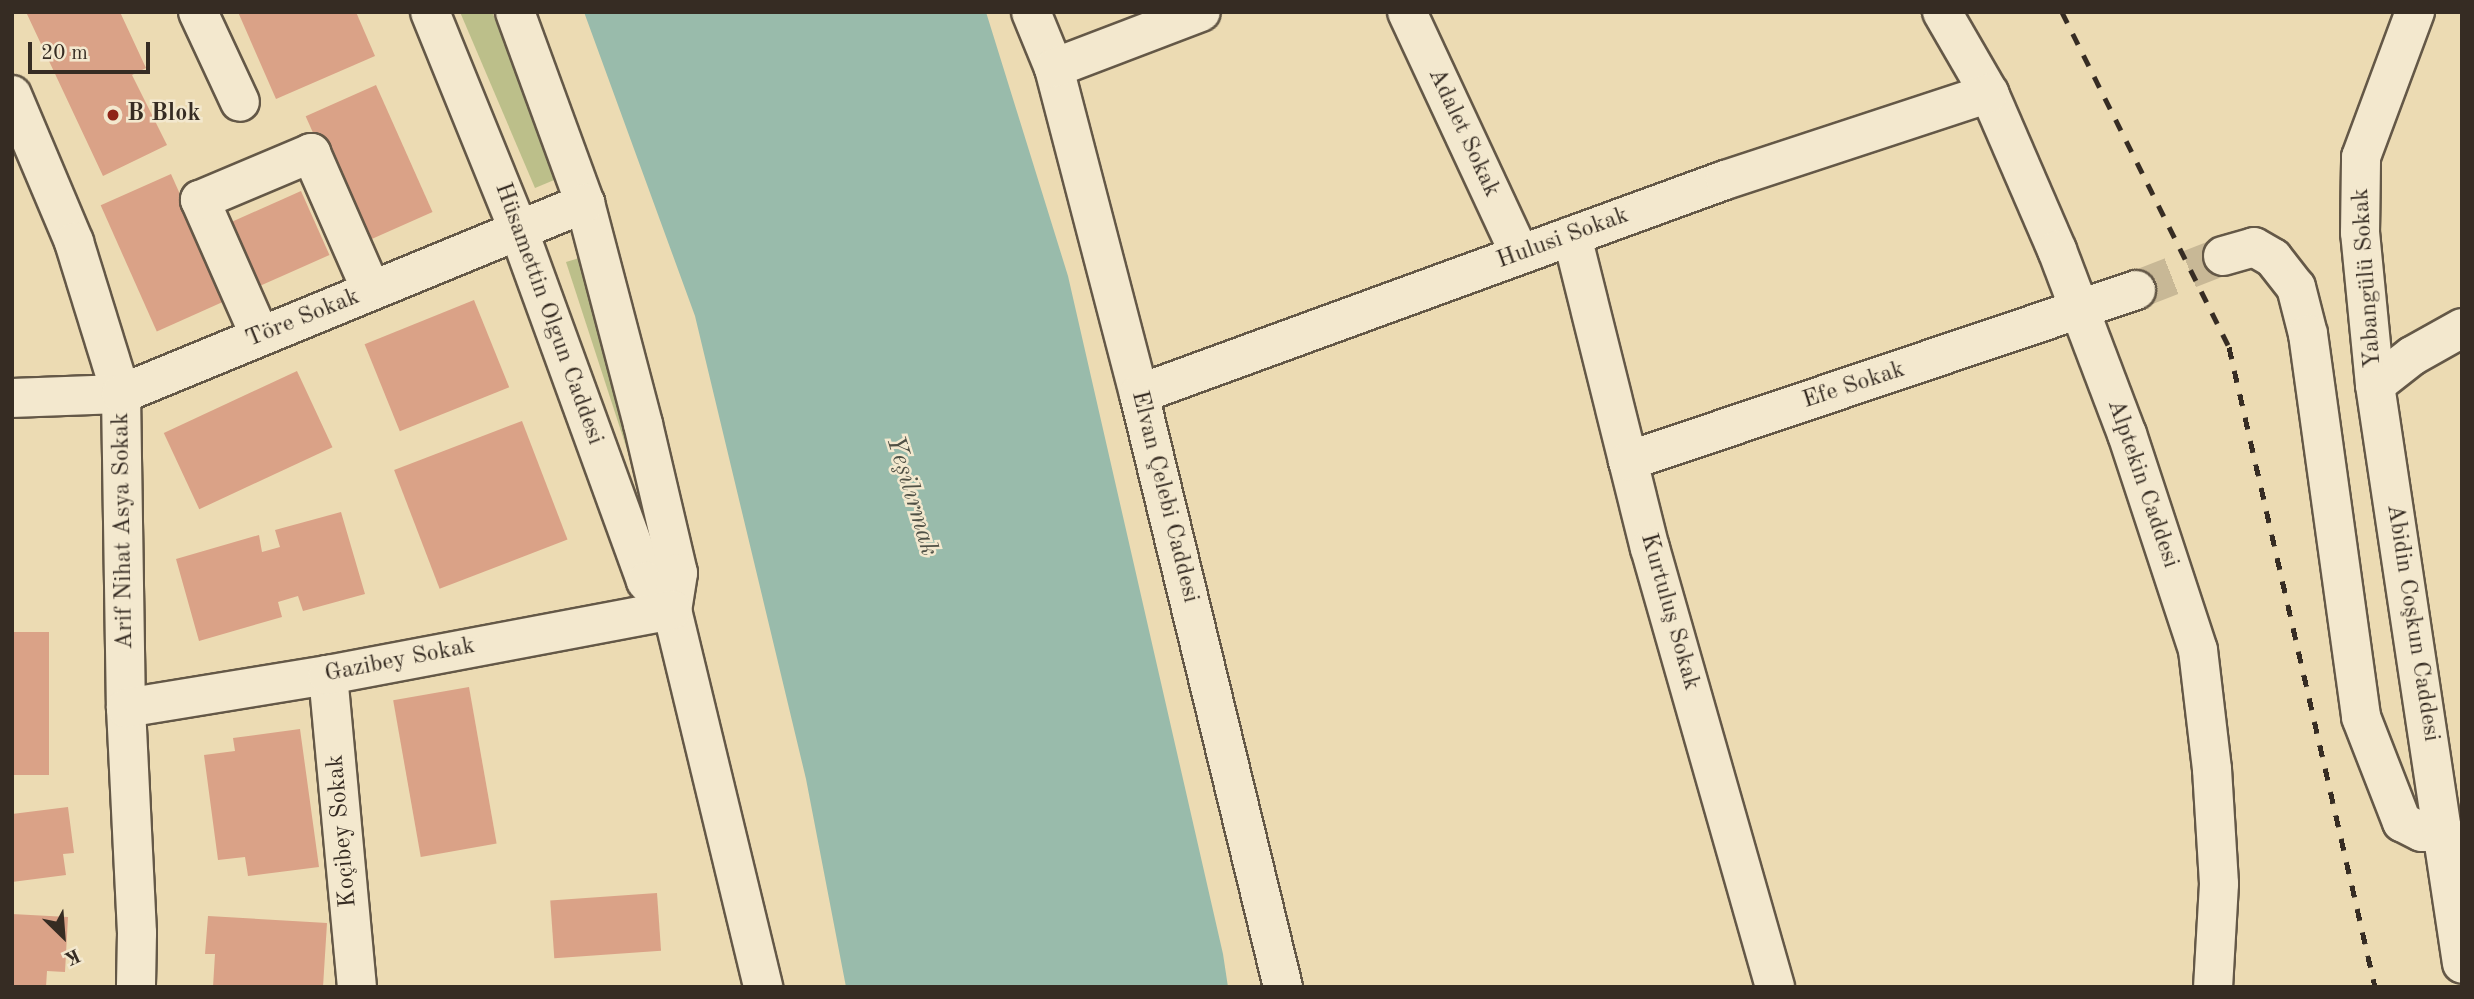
<!DOCTYPE html>
<html>
<head>
<meta charset="utf-8">
<style>
  body { margin:0 }
  #map { position:relative; width:2474px; height:999px; overflow:hidden; background:#ecdbb3; font-family:"Old Standard TT",serif }
  div>[style] { position:absolute }
  .green>* { inset:0; background:#bcbf8a }
  .water>* { inset:0; background:#99bbab }
  .building>* { inset:0; background:#daa287; transform-origin:0 0 }
  .minor-tunnel>* { height:38px; margin-top:-19px; transform-origin:0; background:repeating-linear-gradient(90deg,#c8b896 0 38px,transparent 0 57px) }
  .roads { filter:drop-shadow(2px 0 #645847) drop-shadow(-2px 0 #645847) drop-shadow(0 2px #645847) drop-shadow(0 -2px #645847) }
  .minor>* { height:38px; margin:-19px; padding:0 19px; transform-origin:19px; border-radius:19px; background:#f3e8ce }
  .rail>* { height:5px; margin-top:-2.5px; transform-origin:0; background:repeating-linear-gradient(90deg,#362c23 0 12px,transparent 0 24px) }
  .dots>* { width:19px; height:19px; translate:-50% -50%; box-sizing:border-box; border:4px solid #f3e8ce; border-radius:50% }
  span { translate:-50% -50%; white-space:nowrap; text-align:center; line-height:1.15; -webkit-text-stroke:5px #f3e8ce; paint-order:stroke }
  .poi-label { font-size:24px; color:#362c23; font-weight:700 }
  .left { translate:0 -50%; text-align:left }
  .street-label { font-size:24px; color:#362c23 }
  .water-label { font-size:26px; color:#4f5045; font-style:italic }
  .frame { position:absolute; inset:0; border:14px solid #362c23; pointer-events:none }
  .north { position:absolute; left:28px; top:901px; width:70px; height:70px; -webkit-text-stroke:5px #f3e8ce; paint-order:stroke; rotate:155deg; font-size:19px; font-weight:700; line-height:28px; text-align:center; color:#362c23 }
  .north::after { content:''; display:block; margin:auto; width:24px; height:32px; background:#362c23; clip-path:polygon(50% 0,100% 100%,50% 72%,0 100%) }
  .scale { position:absolute; left:28px; top:42px; width:122px; height:32px; box-sizing:border-box; border:4px solid #362c23; border-top:0; padding-left:9px; font-size:21px; line-height:24px; white-space:nowrap; color:#362c23; -webkit-text-stroke:5px #f3e8ce; paint-order:stroke }
</style>
</head>
<body>
<div id="map">
  <div class="green">
    <i style="clip-path:polygon(460px 12px,492px 12px,559px 178px,535px 188px)"></i>
    <i style="clip-path:polygon(586px 256px,661px 554px,566px 262px)"></i>
  </div>
  <div class="water">
    <i style="clip-path:polygon(584px 12px,986px 12px,1068px 276px,1223px 954px,1228px 987px,846px 987px,806px 779px,695px 316px)"></i>
  </div>
  <div class="building">
    <i style="clip-path:polygon(26px 12px,120px 12px,146px 68px,132px 75px,167px 145px,103px 176px)"></i>
    <i style="clip-path:polygon(238px 12px,356px 12px,375px 56px,276px 99px)"></i>
    <i style="left:376px;top:85px;width:139px;height:77px;rotate:66deg"></i>
    <i style="left:171px;top:174px;width:138px;height:77px;rotate:66deg"></i>
    <i style="left:301px;top:191px;width:70px;height:89px;rotate:66deg"></i>
    <i style="left:474px;top:300px;width:94px;height:118px;rotate:68deg"></i>
    <i style="left:297px;top:371px;width:84px;height:147px;rotate:65deg"></i>
    <i style="left:522px;top:421px;width:127px;height:137px;rotate:69deg"></i>
    <i style="clip-path:polygon(341px 512px,365px 594px,303px 611px,298px 596px,278px 602px,282px 617px,199px 641px,176px 559px,259px 535px,262px 552px,280px 547px,275px 530px)"></i>
    <i style="left:12px;top:632px;width:37px;height:143px"></i>
    <i style="left:469px;top:687px;width:159px;height:77px;rotate:80deg"></i>
    <i style="clip-path:polygon(300px 729px,319px 867px,248px 876px,245px 857px,218px 860px,204px 755px,235px 751px,233px 738px)"></i>
    <i style="clip-path:polygon(68px 807px,74px 853px,63px 854px,66px 875px,12px 882px,12px 814px)"></i>
    <i style="left:657px;top:893px;width:58px;height:107px;rotate:86deg"></i>
    <i style="clip-path:polygon(12px 914px,68px 917px,65px 972px,47px 971px,46px 987px,12px 987px)"></i>
    <i style="clip-path:polygon(208px 916px,327px 923px,323px 987px,213px 987px,215px 954px,205px 954px)"></i>
  </div>
  <div class="minor-tunnel">
    <i style="left:2136px;top:290px;width:93px;rotate:-21.3deg"></i>
  </div>
  <div class="roads">
    <div class="minor">
      <i style="left:198px;top:12px;width:99px;rotate:65deg"></i>
      <i style="left:430px;top:12px;width:234px;rotate:67.9deg"></i>
      <i style="left:518px;top:229px;width:375px;rotate:70deg"></i>
      <i style="left:646px;top:581px;width:39px;rotate:48deg"></i>
      <i style="left:515px;top:12px;width:203px;rotate:69.9deg"></i>
      <i style="left:585px;top:203px;width:228px;rotate:75.3deg"></i>
      <i style="left:643px;top:424px;width:153px;rotate:76.8deg"></i>
      <i style="left:678px;top:573px;width:37px;rotate:99deg"></i>
      <i style="left:672px;top:610px;width:388px;rotate:76.4deg"></i>
      <i style="left:1031px;top:12px;width:61px;rotate:67.7deg"></i>
      <i style="left:1054px;top:68px;width:337px;rotate:75.4deg"></i>
      <i style="left:1139px;top:394px;width:610px;rotate:76.35deg"></i>
      <i style="left:1407px;top:12px;width:267px;rotate:65deg"></i>
      <i style="left:1942px;top:12px;width:94px;rotate:59.9deg"></i>
      <i style="left:1989px;top:93px;width:171px;rotate:66.6deg"></i>
      <i style="left:2057px;top:250px;width:197px;rotate:69.2deg"></i>
      <i style="left:2127px;top:434px;width:227px;rotate:71.8deg"></i>
      <i style="left:2198px;top:650px;width:120px;rotate:83.3deg"></i>
      <i style="left:2212px;top:769px;width:115px;rotate:86.5deg"></i>
      <i style="left:2219px;top:884px;width:103px;rotate:93.3deg"></i>
      <i style="left:1054px;top:68px;width:157px;rotate:-20.9deg"></i>
      <i style="left:12px;top:95px;width:160px;rotate:67.1deg"></i>
      <i style="left:74px;top:242px;width:159px;rotate:72.8deg"></i>
      <i style="left:121px;top:394px;width:314px;rotate:89.1deg"></i>
      <i style="left:126px;top:708px;width:225px;rotate:87.2deg"></i>
      <i style="left:137px;top:933px;width:54px;rotate:91.1deg"></i>
      <i style="left:1572px;top:236px;width:322px;rotate:76deg"></i>
      <i style="left:1650px;top:548px;width:456px;rotate:74.1deg"></i>
      <i style="left:2223px;top:256px;width:32px;rotate:-16deg"></i>
      <i style="left:2254px;top:247px;width:22px;rotate:30deg"></i>
      <i style="left:2273px;top:258px;width:37px;rotate:52deg"></i>
      <i style="left:2296px;top:287px;width:49px;rotate:75.7deg"></i>
      <i style="left:2308px;top:334px;width:387px;rotate:82.1deg"></i>
      <i style="left:2361px;top:717px;width:113px;rotate:68.7deg"></i>
      <i style="left:2402px;top:822px;width:22px;rotate:27deg"></i>
      <i style="left:2422px;top:832px;width:22px"></i>
      <i style="left:2462px;top:328px;width:57px;rotate:150.8deg"></i>
      <i style="left:2412px;top:356px;width:47px;rotate:141.9deg"></i>
      <i style="left:2375px;top:385px;width:585px;rotate:81.45deg"></i>
      <i style="left:260px;top:336px;width:149px;rotate:-113.8deg"></i>
      <i style="left:200px;top:200px;width:121px;rotate:-22.9deg"></i>
      <i style="left:311px;top:153px;width:150px;rotate:66.3deg"></i>
      <i style="left:2375px;top:385px;width:153px;rotate:-95.6deg"></i>
      <i style="left:2360px;top:233px;width:76px;rotate:-89.2deg"></i>
      <i style="left:2361px;top:157px;width:155px;rotate:-69.6deg"></i>
      <i style="left:1139px;top:394px;width:624px;rotate:-20.06deg"></i>
      <i style="left:1725px;top:180px;width:278px;rotate:-18.2deg"></i>
      <i style="left:12px;top:398px;width:109px;rotate:-2.1deg"></i>
      <i style="left:121px;top:394px;width:502px;rotate:-22.37deg"></i>
      <i style="left:1628px;top:461px;width:536px;rotate:-18.6deg"></i>
      <i style="left:328px;top:675px;width:313px;rotate:84.7deg"></i>
      <i style="left:126px;top:708px;width:205px;rotate:-9.3deg"></i>
      <i style="left:328px;top:675px;width:350px;rotate:-10.7deg"></i>
    </div>
  </div>
  <div class="rail">
    <i style="left:2062px;top:12px;width:374px;rotate:63.5deg"></i>
    <i style="left:2229px;top:347px;width:656px;rotate:77.15deg"></i>
  </div>
  <div class="dots">
    <i style="left:113px;top:115px;background:#8f2418"></i>
  </div>
  <div class="poi-label">
    <span class="left" style="left:127px;top:115px">B Blok</span>
  </div>
  <div class="street-label">
    <span style="left:1463px;top:133px;rotate:65deg">Adalet Sokak</span>
    <span style="left:1563px;top:239px;rotate:-20deg">Hulusi Sokak</span>
    <span style="left:2368px;top:278px;rotate:-94deg">Yabangülü Sokak</span>
    <span style="left:548px;top:314px;rotate:70deg">Hüsamettin Olgun Caddesi</span>
    <span style="left:303px;top:319px;rotate:-22deg">Töre Sokak</span>
    <span style="left:1854px;top:386px;rotate:-18deg">Efe Sokak</span>
    <span style="left:2142px;top:484px;rotate:71deg">Alptekin Caddesi</span>
    <span style="left:1164px;top:497px;rotate:76deg">Elvan Çelebi Caddesi</span>
    <span style="left:124px;top:531px;rotate:-91deg">Arif Nihat Asya Sokak</span>
    <span style="left:1669px;top:612px;rotate:74deg">Kurtuluş Sokak</span>
    <span style="left:2412px;top:623px;rotate:81deg">Abidin Coşkun Caddesi</span>
    <span style="left:400px;top:661px;rotate:-11deg">Gazibey Sokak</span>
    <span style="left:343px;top:831px;rotate:-95deg">Koçibey Sokak</span>
  </div>
  <div class="water-label">
    <span style="left:911px;top:496px;rotate:73deg">Yeşilırmak</span>
  </div>
  <div class="frame"></div>
  <div class="north">K</div>
  <div class="scale">20 m</div>
</div>
</body>
</html>
